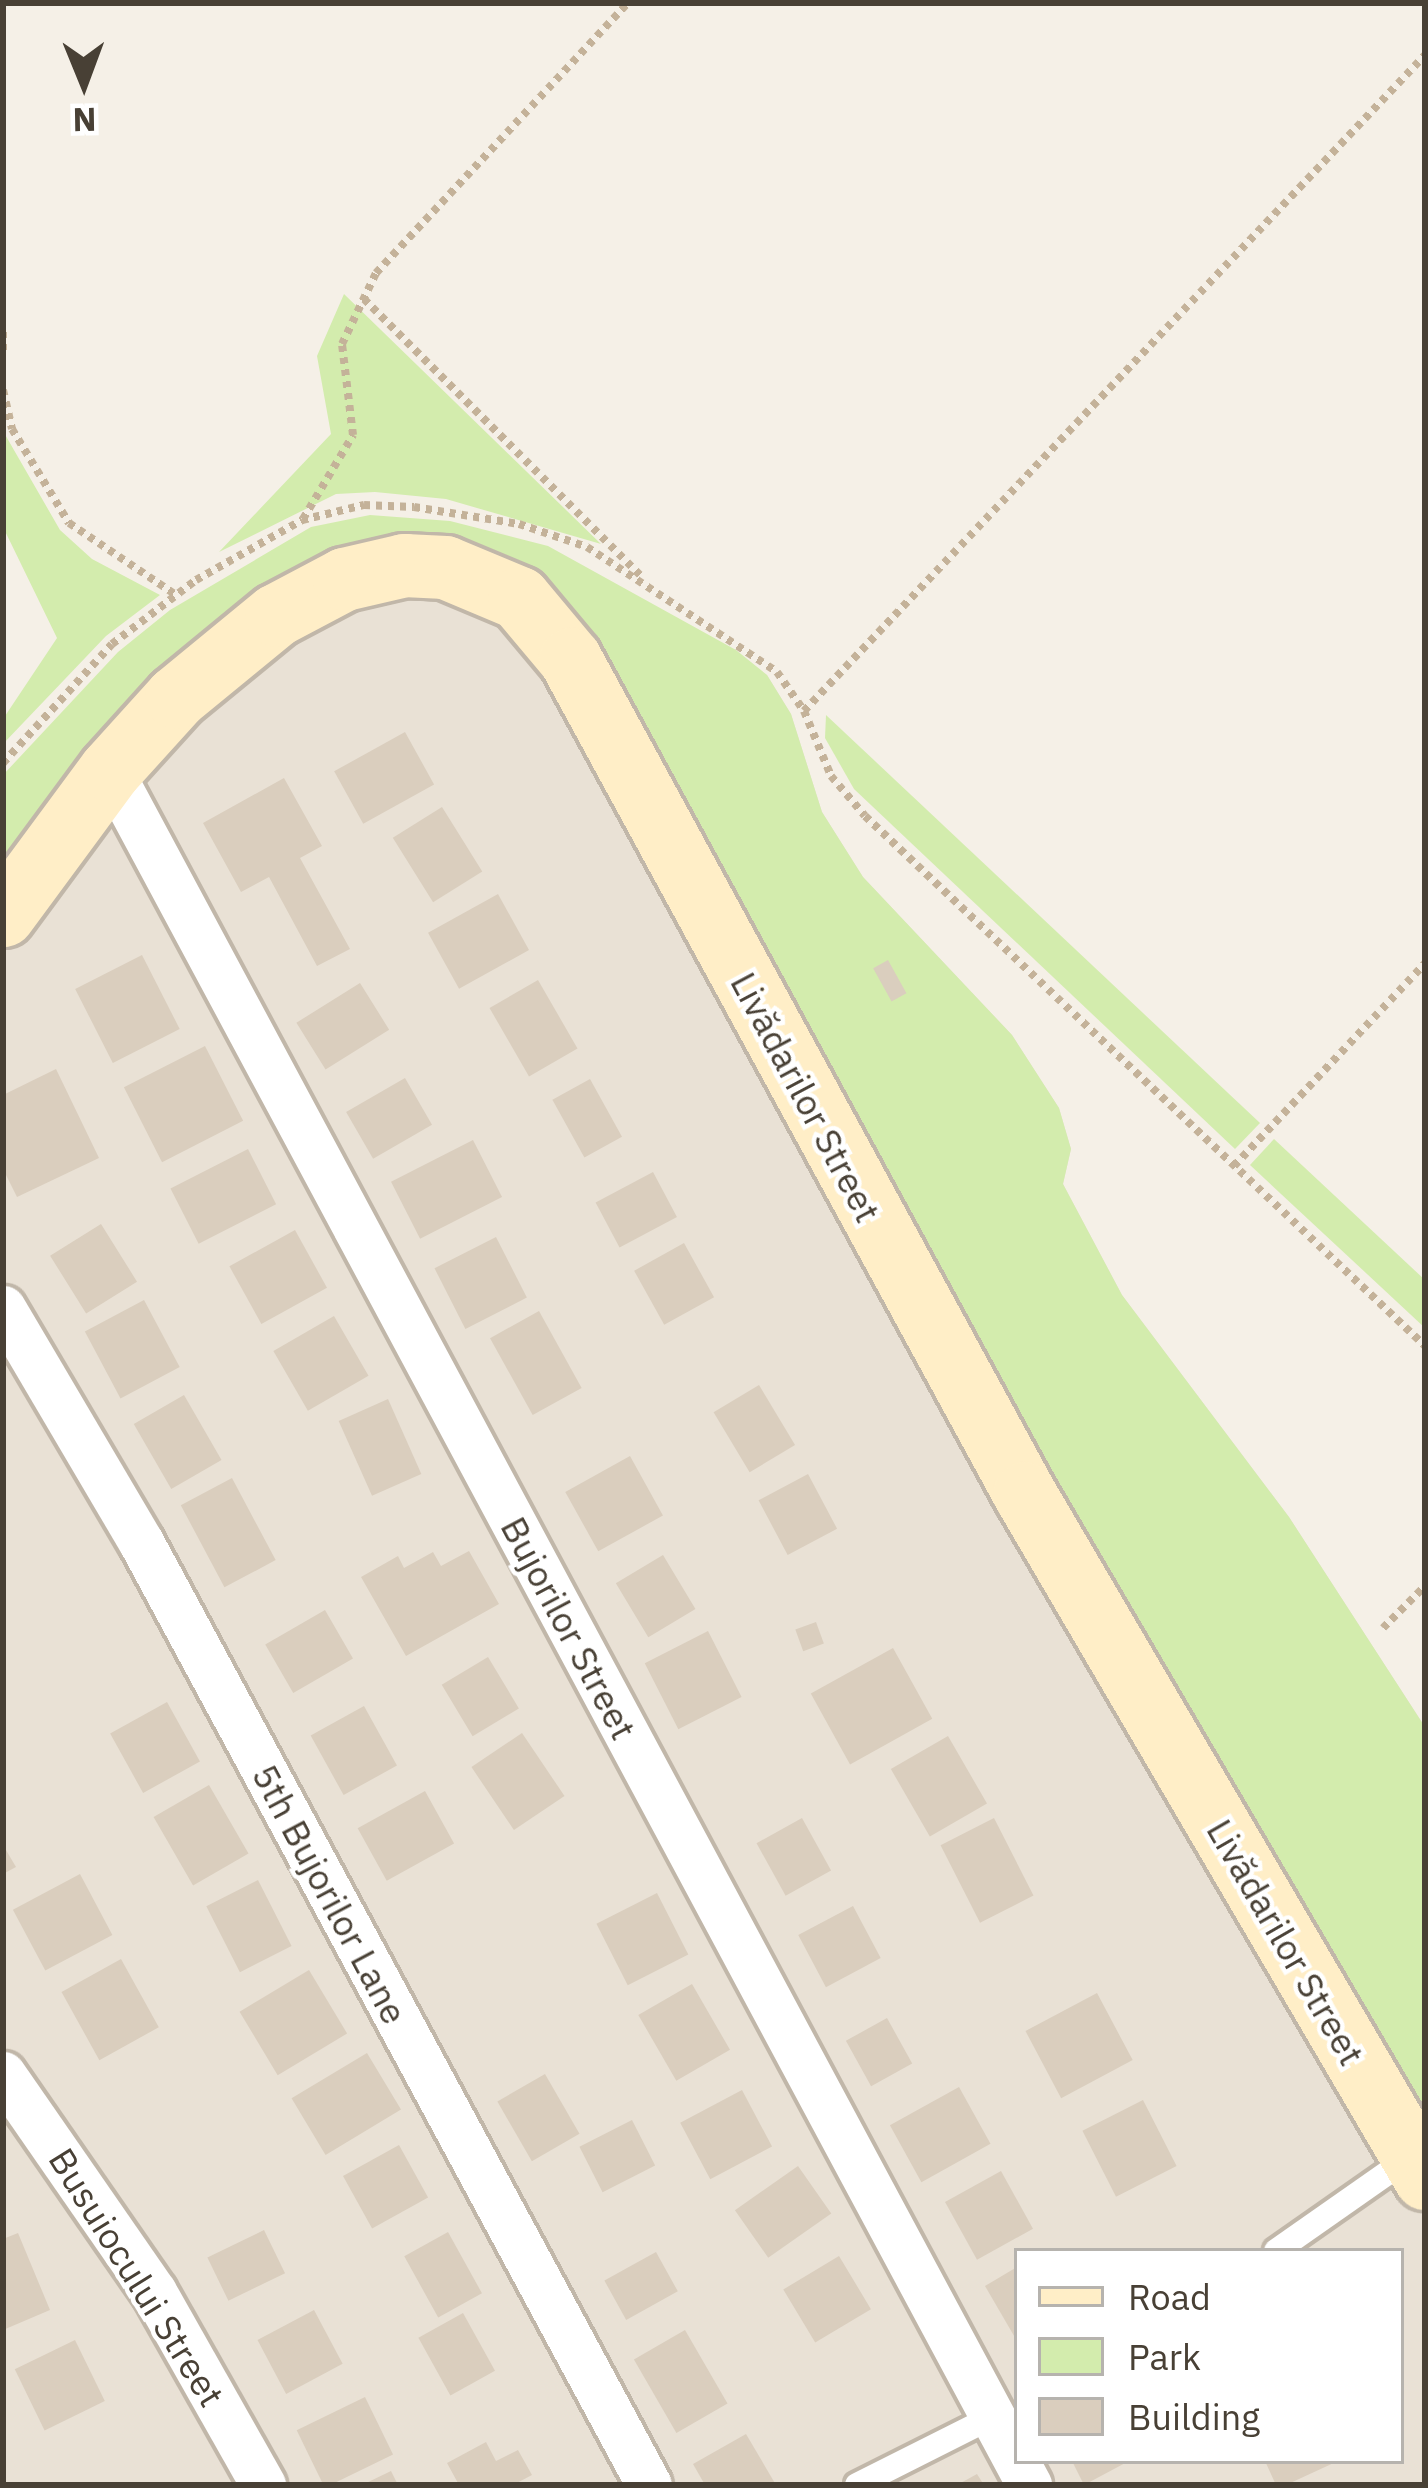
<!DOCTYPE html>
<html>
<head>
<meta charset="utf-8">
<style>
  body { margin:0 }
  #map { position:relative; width:1428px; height:2488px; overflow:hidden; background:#f5f0e7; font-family:"IBM Plex Sans",sans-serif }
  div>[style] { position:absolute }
  .residential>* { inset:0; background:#e9e1d5 }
  .green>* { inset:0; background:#d3ecad }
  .building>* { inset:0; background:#dacebe; transform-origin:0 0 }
  .path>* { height:8px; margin-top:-4px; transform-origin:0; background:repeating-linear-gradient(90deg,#c4b299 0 6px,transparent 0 12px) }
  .roads { filter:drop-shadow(3px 0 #c1b7a9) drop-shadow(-3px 0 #c1b7a9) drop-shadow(0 3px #c1b7a9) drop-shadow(0 -3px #c1b7a9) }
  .lane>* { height:24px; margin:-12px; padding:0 12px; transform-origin:12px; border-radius:12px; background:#fff }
  .street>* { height:45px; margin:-22.5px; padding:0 22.5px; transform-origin:22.5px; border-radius:22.5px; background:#fff }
  .secondary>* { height:63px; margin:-31.5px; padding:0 31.5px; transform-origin:31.5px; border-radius:31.5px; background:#ffeec7 }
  span { translate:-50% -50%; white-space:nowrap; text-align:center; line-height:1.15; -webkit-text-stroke:9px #fff; paint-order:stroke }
  .street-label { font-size:36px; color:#484035 }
  .frame { position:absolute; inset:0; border:6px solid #484035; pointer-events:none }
  .legend { position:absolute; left:1014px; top:2248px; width:390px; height:216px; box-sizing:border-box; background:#fff; border:3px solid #b6b3ae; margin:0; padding:15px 21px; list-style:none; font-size:36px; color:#484035 }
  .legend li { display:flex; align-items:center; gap:24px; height:60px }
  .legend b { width:60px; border:3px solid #b6b3ae }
  .north { position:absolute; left:24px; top:24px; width:120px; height:120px; -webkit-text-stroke:9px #fff; paint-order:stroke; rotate:179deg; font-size:33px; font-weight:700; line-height:48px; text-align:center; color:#484035 }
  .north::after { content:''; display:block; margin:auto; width:42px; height:54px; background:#484035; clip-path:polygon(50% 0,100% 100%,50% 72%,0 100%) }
</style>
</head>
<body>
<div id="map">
  <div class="residential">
    <i style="clip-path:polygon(evenodd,441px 525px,675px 617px,767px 675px,791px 714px,822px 812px,863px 877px,1012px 1035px,1059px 1108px,1071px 1149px,1063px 1184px,1122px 1295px,1289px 1517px,1425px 1727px,1425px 2485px,3px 2485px,3px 877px,44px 813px,441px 525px,1017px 2251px,1401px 2251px,1401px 2461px,1017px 2461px,1017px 2251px)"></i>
  </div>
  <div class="green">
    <i style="clip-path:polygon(344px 294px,601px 544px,446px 499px,375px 492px,336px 494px,219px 552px,331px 434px,317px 356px)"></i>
    <i style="clip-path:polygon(3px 431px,60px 530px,92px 559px,160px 595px,106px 636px,3px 744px,3px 719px,57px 638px,3px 527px)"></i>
    <i style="clip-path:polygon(370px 515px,450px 521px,548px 546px,736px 650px,767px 675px,791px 714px,822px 812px,863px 877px,1012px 1035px,1059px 1108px,1071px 1149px,1063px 1184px,1122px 1295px,1289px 1517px,1425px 1727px,1425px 2137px,521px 574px,492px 552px,428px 539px,385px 544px,3px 877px,3px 775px,118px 652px,170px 610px,311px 527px)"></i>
    <i style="clip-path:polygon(826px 715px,1260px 1123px,1235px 1149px,854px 789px,825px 738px)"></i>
    <i style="clip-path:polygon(1274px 1139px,1425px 1280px,1425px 1328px,1250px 1165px)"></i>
  </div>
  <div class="building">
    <i style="left:405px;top:732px;width:60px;height:81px;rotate:61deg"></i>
    <i style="clip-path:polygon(284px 778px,322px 846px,300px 858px,350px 949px,317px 966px,269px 877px,241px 892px,203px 823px)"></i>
    <i style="left:442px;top:807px;width:76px;height:58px;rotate:58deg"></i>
    <i style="left:498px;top:894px;width:64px;height:80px;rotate:61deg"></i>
    <i style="left:142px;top:955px;width:83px;height:75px;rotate:63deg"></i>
    <i style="left:888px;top:960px;width:38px;height:17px;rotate:61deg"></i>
    <i style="left:538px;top:980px;width:79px;height:56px;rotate:60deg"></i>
    <i style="left:360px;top:983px;width:55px;height:75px;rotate:58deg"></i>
    <i style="left:205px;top:1046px;width:84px;height:91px;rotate:63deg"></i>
    <i style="clip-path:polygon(56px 1069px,99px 1158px,17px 1197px,3px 1169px,3px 1095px)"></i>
    <i style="left:405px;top:1078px;width:54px;height:68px;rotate:60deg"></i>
    <i style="left:590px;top:1079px;width:66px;height:43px;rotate:61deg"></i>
    <i style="left:473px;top:1140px;width:64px;height:92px;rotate:63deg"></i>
    <i style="left:248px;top:1149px;width:62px;height:87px;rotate:63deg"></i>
    <i style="left:653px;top:1172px;width:51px;height:65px;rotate:62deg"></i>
    <i style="left:101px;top:1224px;width:68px;height:60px;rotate:58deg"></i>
    <i style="left:295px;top:1230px;width:66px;height:75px;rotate:61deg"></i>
    <i style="left:496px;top:1237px;width:68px;height:69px;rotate:63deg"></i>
    <i style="left:684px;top:1243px;width:62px;height:57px;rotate:61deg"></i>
    <i style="left:144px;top:1300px;width:76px;height:67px;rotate:62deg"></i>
    <i style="left:539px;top:1311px;width:88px;height:56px;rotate:61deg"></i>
    <i style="left:334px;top:1316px;width:69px;height:70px;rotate:60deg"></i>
    <i style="left:759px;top:1385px;width:70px;height:53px;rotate:59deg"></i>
    <i style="left:184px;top:1395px;width:75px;height:58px;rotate:60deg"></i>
    <i style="left:388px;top:1399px;width:82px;height:54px;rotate:66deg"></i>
    <i style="left:630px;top:1456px;width:68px;height:74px;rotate:61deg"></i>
    <i style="left:808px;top:1474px;width:62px;height:56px;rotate:62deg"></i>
    <i style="left:232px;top:1478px;width:93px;height:58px;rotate:62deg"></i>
    <i style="clip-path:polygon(469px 1551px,499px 1604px,406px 1656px,361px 1577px,398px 1556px,404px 1568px,433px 1552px,441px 1566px)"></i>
    <i style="left:663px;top:1555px;width:63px;height:55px;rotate:59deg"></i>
    <i style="left:325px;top:1610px;width:56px;height:69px;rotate:60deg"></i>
    <i style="left:816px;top:1622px;width:23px;height:22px;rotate:70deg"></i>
    <i style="left:708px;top:1631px;width:74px;height:71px;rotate:63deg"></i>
    <i style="left:893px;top:1648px;width:81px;height:94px;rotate:61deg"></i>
    <i style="left:488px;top:1657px;width:60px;height:54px;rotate:59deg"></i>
    <i style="left:167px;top:1702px;width:68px;height:65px;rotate:61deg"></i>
    <i style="left:364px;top:1706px;width:68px;height:61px;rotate:61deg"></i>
    <i style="left:522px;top:1733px;width:76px;height:61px;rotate:56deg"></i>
    <i style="left:948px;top:1736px;width:78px;height:66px;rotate:60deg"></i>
    <i style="left:209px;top:1785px;width:79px;height:64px;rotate:60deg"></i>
    <i style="left:425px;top:1791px;width:60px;height:77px;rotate:61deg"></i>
    <i style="left:802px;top:1818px;width:60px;height:52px;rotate:61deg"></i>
    <i style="left:994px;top:1818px;width:87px;height:60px;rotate:63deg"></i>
    <i style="clip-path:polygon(3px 1845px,16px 1867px,3px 1874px)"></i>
    <i style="left:80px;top:1874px;width:69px;height:76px;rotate:62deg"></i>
    <i style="left:258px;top:1880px;width:74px;height:58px;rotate:63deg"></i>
    <i style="left:657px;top:1893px;width:69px;height:68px;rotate:63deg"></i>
    <i style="left:853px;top:1906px;width:59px;height:62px;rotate:62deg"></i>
    <i style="left:121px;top:1959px;width:78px;height:68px;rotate:61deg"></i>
    <i style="left:309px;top:1970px;width:74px;height:81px;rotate:59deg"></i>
    <i style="left:692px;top:1984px;width:76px;height:62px;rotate:60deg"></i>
    <i style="left:1097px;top:1993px;width:76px;height:81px;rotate:62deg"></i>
    <i style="left:887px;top:2018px;width:52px;height:47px;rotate:61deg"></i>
    <i style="left:367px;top:2053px;width:66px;height:88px;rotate:59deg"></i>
    <i style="left:545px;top:2074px;width:69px;height:55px;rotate:60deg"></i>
    <i style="left:959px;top:2087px;width:65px;height:79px;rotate:61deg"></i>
    <i style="left:742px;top:2090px;width:64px;height:70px;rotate:62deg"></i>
    <i style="left:1143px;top:2100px;width:74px;height:68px;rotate:63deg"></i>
    <i style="left:632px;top:2120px;width:51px;height:59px;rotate:63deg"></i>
    <i style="left:399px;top:2145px;width:60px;height:64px;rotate:61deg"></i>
    <i style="left:798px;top:2166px;width:58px;height:77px;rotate:55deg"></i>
    <i style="left:1001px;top:2171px;width:66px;height:64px;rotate:61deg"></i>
    <i style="left:264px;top:2230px;width:48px;height:63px;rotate:64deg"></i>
    <i style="left:448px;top:2232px;width:70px;height:50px;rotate:61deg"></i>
    <i style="clip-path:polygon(18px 2233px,50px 2310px,3px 2330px,3px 2239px)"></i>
    <i style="left:656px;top:2252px;width:45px;height:59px;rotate:61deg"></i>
    <i style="left:839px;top:2256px;width:62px;height:65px;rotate:59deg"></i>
    <i style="clip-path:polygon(1017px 2267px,1017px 2341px,985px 2286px)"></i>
    <i style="left:314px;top:2310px;width:61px;height:64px;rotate:62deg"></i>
    <i style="left:463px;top:2313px;width:66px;height:51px;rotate:61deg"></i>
    <i style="left:685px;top:2330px;width:85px;height:59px;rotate:60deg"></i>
    <i style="left:75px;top:2340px;width:68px;height:67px;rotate:64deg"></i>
    <i style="left:365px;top:2397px;width:64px;height:76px;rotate:64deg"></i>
    <i style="clip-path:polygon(746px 2434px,776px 2485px,705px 2485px,693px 2464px)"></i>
    <i style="clip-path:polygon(486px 2442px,496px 2461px,518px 2450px,532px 2475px,513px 2485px,459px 2485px,447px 2463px)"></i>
    <i style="clip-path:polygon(1072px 2461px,1129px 2461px,1084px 2485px)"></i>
    <i style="clip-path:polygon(1265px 2461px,1338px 2461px,1286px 2485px,1276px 2485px)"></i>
    <i style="clip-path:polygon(391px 2471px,398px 2485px,362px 2485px)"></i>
    <i style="clip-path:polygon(977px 2474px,984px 2485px,957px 2485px)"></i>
  </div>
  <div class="path">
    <i style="left:364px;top:299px;width:396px;rotate:45deg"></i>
    <i style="left:3px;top:332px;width:23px;rotate:90deg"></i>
    <i style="left:3px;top:390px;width:40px;rotate:77deg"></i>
    <i style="left:12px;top:429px;width:110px;rotate:58.8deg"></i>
    <i style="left:69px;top:523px;width:129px;rotate:33.9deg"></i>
    <i style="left:303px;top:519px;width:98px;rotate:-59.2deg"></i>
    <i style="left:353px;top:435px;width:92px;rotate:-96.9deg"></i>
    <i style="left:342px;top:344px;width:79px;rotate:-64.4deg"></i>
    <i style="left:376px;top:273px;width:369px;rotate:-47deg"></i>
    <i style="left:804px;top:711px;width:903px;rotate:-46.57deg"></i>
    <i style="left:3px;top:763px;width:161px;rotate:-47.5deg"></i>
    <i style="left:112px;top:644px;width:106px;rotate:-37.3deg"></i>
    <i style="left:196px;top:580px;width:122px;rotate:-29.5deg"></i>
    <i style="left:302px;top:520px;width:64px;rotate:-13.6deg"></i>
    <i style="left:364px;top:505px;width:50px;rotate:2.3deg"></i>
    <i style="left:414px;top:507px;width:106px;rotate:9.2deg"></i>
    <i style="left:519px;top:524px;width:72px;rotate:18.7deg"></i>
    <i style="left:587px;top:547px;width:227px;rotate:33.3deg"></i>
    <i style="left:777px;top:672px;width:47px;rotate:55.3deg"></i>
    <i style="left:804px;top:711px;width:70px;rotate:67.4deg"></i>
    <i style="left:831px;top:776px;width:52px;rotate:49.6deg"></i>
    <i style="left:865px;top:816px;width:771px;rotate:43.42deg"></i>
    <i style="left:1234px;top:1166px;width:279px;rotate:-46.7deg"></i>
    <i style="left:1383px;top:1628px;width:59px;rotate:-45deg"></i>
  </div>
  <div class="roads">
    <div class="lane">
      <i style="left:1276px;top:2251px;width:162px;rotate:-35deg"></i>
      <i style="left:857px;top:2485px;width:151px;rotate:-26.7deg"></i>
    </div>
    <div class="street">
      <i style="left:110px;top:770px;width:1946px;rotate:61.81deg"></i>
      <i style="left:3px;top:1308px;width:272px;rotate:59.5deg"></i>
      <i style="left:141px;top:1542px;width:1071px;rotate:61.69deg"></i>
      <i style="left:3px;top:2074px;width:265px;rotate:55.3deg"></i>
      <i style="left:154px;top:2292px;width:222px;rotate:60.5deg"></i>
    </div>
    <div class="secondary">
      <i style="left:3px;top:915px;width:180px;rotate:-53.6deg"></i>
      <i style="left:110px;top:770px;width:98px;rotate:-47.9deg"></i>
      <i style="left:176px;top:697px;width:129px;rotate:-39.4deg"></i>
      <i style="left:276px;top:615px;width:77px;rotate:-27.9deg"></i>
      <i style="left:344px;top:579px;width:62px;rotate:-13.1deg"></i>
      <i style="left:404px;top:565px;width:41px;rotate:2.8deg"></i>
      <i style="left:445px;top:567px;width:80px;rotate:22.7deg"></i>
      <i style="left:519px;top:598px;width:80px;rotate:50.1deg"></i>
      <i style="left:570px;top:659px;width:950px;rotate:61.44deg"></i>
      <i style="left:1024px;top:1493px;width:794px;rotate:59.66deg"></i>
    </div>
  </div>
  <div class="street-label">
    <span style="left:806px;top:1097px;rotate:62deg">Livădarilor Street</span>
    <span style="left:569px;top:1628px;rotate:62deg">Bujorilor Street</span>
    <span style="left:330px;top:1894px;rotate:62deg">5th Bujorilor Lane</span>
    <span style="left:1286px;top:1942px;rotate:60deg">Livădarilor Street</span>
    <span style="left:137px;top:2277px;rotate:58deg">Busuiocului Street</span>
  </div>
  <div class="frame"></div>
  <ul class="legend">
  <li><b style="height:15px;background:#ffeec7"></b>Road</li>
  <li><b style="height:33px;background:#d3ecad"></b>Park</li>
  <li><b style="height:33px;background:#dacebe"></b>Building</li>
  </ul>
  <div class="north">N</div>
</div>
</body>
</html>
